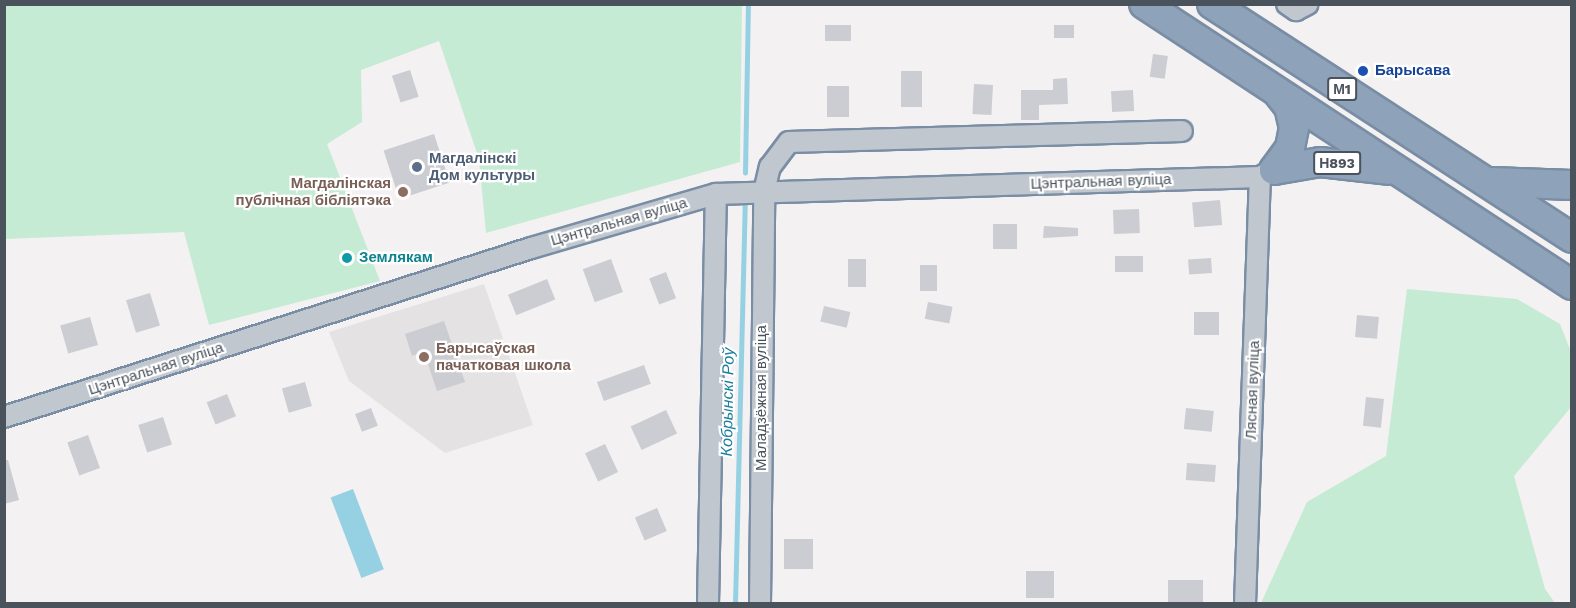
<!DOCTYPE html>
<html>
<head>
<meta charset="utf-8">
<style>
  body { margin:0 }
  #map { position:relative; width:1576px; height:608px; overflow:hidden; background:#f3f1f1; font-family:"Work Sans",sans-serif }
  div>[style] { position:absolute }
  .education>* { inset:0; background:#e4e2e2 }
  .green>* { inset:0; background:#c5ebd4 }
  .water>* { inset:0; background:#96d1e3; transform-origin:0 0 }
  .stream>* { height:4.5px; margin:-2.25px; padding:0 2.25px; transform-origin:2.25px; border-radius:2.25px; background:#96d1e3 }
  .building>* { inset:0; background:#cbcdd2; transform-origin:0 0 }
  .roads { filter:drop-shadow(2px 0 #798da5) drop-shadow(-2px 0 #798da5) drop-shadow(0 2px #798da5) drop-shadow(0 -2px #798da5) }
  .minor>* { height:20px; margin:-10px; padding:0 10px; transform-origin:10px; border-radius:10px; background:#c0c7ce }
  .highway>* { height:28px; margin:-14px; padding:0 14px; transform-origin:14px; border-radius:14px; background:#8ea2ba }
  .dots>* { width:16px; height:16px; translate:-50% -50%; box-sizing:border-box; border:3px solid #fff; border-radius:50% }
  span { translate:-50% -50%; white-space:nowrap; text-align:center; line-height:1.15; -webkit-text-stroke:4.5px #fff; paint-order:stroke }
  .shield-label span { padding:2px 4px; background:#fff; border:2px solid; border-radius:4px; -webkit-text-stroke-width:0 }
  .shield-label { font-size:14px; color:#4a535c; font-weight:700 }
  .transit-label { font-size:15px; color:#164399; font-weight:700 }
  .left { translate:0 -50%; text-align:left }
  .service-label { font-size:15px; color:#4e5e75; font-weight:700 }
  .street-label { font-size:15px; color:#4a535c }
  .education-label { font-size:15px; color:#785e54; font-weight:700 }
  .right { translate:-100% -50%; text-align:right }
  .culture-label { font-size:15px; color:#0d838f; font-weight:700 }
  .water-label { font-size:16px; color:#1c7f9d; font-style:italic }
  .frame { position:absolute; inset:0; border:6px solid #4a535c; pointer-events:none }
</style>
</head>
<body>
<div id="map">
  <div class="education">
    <i style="clip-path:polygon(484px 284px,533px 425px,445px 453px,349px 381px,329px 332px)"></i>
  </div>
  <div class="green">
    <i style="clip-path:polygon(4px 5px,742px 5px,740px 162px,486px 233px,479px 159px,439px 41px,361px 70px,362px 122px,327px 144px,380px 281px,209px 325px,184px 232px,5px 239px)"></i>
    <i style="clip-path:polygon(1407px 289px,1517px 299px,1560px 324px,1571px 352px,1571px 407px,1514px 476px,1545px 589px,1555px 603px,1261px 603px,1307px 502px,1386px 456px)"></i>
  </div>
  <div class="water">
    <i style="left:353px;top:489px;width:86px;height:24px;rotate:69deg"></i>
  </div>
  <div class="stream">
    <i style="left:745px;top:173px;width:169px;rotate:-89deg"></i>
    <i style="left:735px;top:604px;width:404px;rotate:-88.6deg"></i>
  </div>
  <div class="building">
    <i style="left:825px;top:25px;width:26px;height:16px"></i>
    <i style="left:1074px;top:25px;width:13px;height:20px;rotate:90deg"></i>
    <i style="left:1153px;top:54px;width:15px;height:23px;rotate:8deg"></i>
    <i style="left:410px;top:70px;width:28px;height:19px;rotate:72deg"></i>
    <i style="left:901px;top:71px;width:21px;height:36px"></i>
    <i style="clip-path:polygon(1067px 78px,1068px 104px,1039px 105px,1039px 120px,1021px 120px,1021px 90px,1053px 90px,1053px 79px)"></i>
    <i style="left:974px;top:84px;width:19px;height:30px;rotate:3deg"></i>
    <i style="left:827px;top:86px;width:22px;height:31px"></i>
    <i style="left:1133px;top:90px;width:21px;height:22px;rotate:87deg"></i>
    <i style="left:434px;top:134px;width:51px;height:53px;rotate:72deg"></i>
    <i style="left:1220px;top:200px;width:25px;height:28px;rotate:85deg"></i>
    <i style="left:1139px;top:209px;width:24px;height:26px;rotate:88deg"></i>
    <i style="left:993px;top:224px;width:24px;height:25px"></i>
    <i style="clip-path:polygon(1044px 226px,1078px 228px,1078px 236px,1043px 238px)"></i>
    <i style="left:1115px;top:256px;width:28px;height:16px"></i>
    <i style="left:1211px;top:258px;width:15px;height:23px;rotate:86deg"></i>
    <i style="left:611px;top:259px;width:35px;height:30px;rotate:70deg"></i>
    <i style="left:848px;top:259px;width:18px;height:28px"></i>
    <i style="left:920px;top:265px;width:17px;height:26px"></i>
    <i style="left:666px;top:272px;width:28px;height:18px;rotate:69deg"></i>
    <i style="left:547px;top:279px;width:22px;height:42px;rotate:68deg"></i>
    <i style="left:150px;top:293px;width:34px;height:25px;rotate:73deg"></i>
    <i style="left:928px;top:302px;width:25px;height:17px;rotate:11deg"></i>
    <i style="left:824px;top:306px;width:27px;height:16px;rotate:13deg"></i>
    <i style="left:1194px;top:312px;width:25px;height:23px"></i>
    <i style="left:1357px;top:315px;width:22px;height:22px;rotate:5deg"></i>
    <i style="left:90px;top:317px;width:29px;height:31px;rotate:74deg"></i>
    <i style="clip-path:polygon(444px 321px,465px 382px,437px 391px,424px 352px,412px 356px,405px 334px)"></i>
    <i style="left:644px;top:365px;width:20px;height:50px;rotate:70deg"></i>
    <i style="left:305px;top:382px;width:25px;height:24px;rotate:74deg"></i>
    <i style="left:227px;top:394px;width:24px;height:22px;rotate:68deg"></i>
    <i style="left:1366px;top:397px;width:18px;height:29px;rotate:6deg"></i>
    <i style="left:371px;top:408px;width:19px;height:17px;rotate:69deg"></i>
    <i style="left:1186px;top:408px;width:28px;height:21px;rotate:6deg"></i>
    <i style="left:666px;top:410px;width:26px;height:39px;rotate:65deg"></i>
    <i style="left:163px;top:417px;width:29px;height:26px;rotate:72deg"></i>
    <i style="left:88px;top:435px;width:35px;height:22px;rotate:70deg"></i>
    <i style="left:605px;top:444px;width:31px;height:22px;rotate:65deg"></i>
    <i style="clip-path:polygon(4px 460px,8px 460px,19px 500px,4px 504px)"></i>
    <i style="left:1187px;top:463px;width:29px;height:17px;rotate:4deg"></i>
    <i style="left:657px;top:508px;width:25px;height:24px;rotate:67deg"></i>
    <i style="left:784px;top:539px;width:29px;height:30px"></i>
    <i style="left:1026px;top:571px;width:28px;height:27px"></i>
    <i style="left:1168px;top:580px;width:35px;height:23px"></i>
  </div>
  <div class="roads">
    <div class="minor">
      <i style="left:1287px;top:4px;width:11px;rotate:34deg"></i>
      <i style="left:1296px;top:10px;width:13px;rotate:-27deg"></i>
      <i style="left:4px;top:417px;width:553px;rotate:-17.78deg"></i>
      <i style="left:531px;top:248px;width:193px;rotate:-16.3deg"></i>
      <i style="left:716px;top:194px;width:544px;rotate:-1.79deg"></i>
      <i style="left:1260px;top:177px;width:16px;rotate:-27deg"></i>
      <i style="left:708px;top:604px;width:410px;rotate:-88.9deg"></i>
      <i style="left:760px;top:604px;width:412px;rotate:-89.4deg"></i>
      <i style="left:764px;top:192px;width:26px;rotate:-77deg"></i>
      <i style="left:770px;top:167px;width:31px;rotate:-53deg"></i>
      <i style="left:789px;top:142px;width:393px;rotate:-1.6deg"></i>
      <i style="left:1245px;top:604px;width:427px;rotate:-88deg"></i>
    </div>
    <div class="highway">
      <i style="left:1144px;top:4px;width:512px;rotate:33.29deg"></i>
      <i style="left:1212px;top:4px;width:429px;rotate:33deg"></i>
      <i style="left:1274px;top:170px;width:47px;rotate:-9.9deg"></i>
      <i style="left:1320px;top:162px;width:69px;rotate:6.6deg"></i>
      <i style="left:1274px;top:170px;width:27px;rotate:-54deg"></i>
      <i style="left:1290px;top:148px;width:20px;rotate:-79deg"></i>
      <i style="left:1294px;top:128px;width:22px;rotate:-103deg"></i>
      <i style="left:1289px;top:107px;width:16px;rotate:-128deg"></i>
      <i style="left:1492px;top:182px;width:80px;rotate:2.1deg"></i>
    </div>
  </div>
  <div class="dots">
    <i style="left:1363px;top:71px;background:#1a4fb4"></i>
    <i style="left:417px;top:167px;background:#5c6f8a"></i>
    <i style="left:403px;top:192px;background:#8d6e63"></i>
    <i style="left:347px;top:258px;background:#0f9aa8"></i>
    <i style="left:424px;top:357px;background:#8d6e63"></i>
  </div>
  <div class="shield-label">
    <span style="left:1342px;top:89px">М1</span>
    <span style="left:1337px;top:163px">Н893</span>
  </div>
  <div class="transit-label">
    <span class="left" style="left:1375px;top:71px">Барысава</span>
  </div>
  <div class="service-label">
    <span class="left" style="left:429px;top:167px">Магдалінскі<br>Дом культуры</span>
  </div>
  <div class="street-label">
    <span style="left:1101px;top:182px;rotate:-2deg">Цэнтральная вуліца</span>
    <span style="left:619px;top:222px;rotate:-16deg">Цэнтральная вуліца</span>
    <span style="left:156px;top:369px;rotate:-18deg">Цэнтральная вуліца</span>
    <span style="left:1253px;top:390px;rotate:-88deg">Лясная вуліца</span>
    <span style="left:762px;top:398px;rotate:-90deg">Маладзёжная вуліца</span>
  </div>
  <div class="education-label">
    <span class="right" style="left:391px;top:192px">Магдалінская<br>публічная бібліятэка</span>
    <span class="left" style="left:436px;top:357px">Барысаўская<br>пачатковая школа</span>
  </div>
  <div class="culture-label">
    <span class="left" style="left:359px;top:258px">Землякам</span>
  </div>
  <div class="water-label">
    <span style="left:728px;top:402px;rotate:-89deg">Кобрынскі Роў</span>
  </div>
  <div class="frame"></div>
</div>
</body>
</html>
